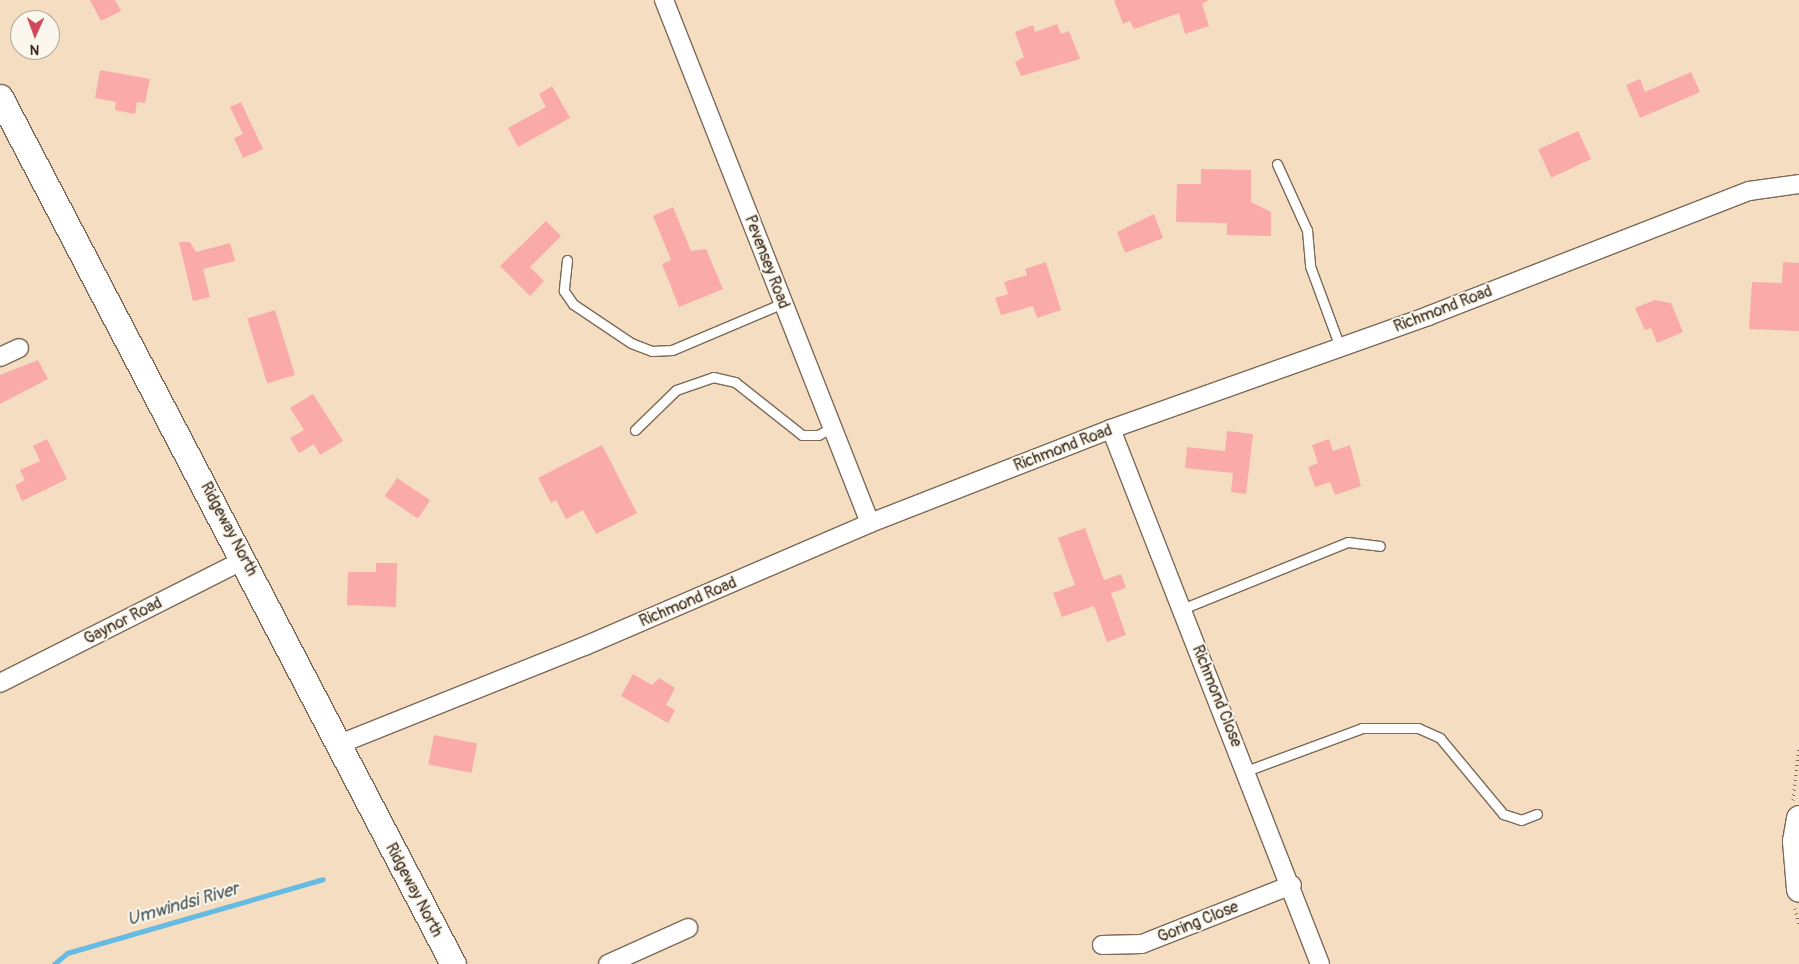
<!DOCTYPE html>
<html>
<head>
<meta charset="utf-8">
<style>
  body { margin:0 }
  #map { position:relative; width:1799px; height:964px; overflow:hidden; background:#f5ddc2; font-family:Pangolin,sans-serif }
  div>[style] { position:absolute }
  .stream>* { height:5px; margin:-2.5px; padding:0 2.5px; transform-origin:2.5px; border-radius:2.5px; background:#65bbe2 }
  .building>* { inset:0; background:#faaaa8; transform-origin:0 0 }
  .path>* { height:3px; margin-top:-1.5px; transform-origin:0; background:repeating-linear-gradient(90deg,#7c6957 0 1px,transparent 0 5px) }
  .roads { filter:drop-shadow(1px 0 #7c6957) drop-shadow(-1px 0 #7c6957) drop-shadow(0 1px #7c6957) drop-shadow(0 -1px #7c6957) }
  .lane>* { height:9px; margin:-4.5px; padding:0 4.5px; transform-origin:4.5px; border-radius:4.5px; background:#fff }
  .street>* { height:18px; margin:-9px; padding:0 9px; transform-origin:9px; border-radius:9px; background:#fff }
  .secondary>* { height:25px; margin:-12.5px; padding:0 12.5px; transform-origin:12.5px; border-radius:12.5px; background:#fff }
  span { translate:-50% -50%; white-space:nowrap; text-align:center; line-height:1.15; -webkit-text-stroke:4px #fbf7ec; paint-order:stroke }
  .street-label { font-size:16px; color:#3b2a1e }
  .water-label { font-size:18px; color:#485659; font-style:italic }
  .north { position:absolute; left:10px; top:10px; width:50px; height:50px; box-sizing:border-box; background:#fbf7ec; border:1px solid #aea59a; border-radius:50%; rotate:182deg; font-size:14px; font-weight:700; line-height:20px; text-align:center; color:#3b2a1e }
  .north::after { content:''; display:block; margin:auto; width:18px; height:22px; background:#d1495b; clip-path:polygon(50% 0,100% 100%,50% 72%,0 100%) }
</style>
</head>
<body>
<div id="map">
  <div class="stream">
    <i style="left:54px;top:964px;width:17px;rotate:-40deg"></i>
    <i style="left:67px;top:953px;width:266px;rotate:-16.1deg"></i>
  </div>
  <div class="building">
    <i style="clip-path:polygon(90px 0,115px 0,121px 11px,101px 21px)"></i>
    <i style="clip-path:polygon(1114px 0,1209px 0,1202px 4px,1209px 26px,1185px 34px,1179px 13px,1134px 29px,1130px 21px,1123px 24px)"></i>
    <i style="clip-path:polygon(1057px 24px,1061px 34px,1069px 31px,1080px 59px,1021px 76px,1015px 62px,1024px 57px,1015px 32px,1033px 25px,1035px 32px)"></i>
    <i style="clip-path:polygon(100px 70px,150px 79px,145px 103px,137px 102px,135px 114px,115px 110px,116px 102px,95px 98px)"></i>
    <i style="clip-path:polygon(1691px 72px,1700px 92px,1640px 118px,1626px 85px,1640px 79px,1645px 92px)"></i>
    <i style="clip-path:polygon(552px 86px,570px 118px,518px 147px,508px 128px,546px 107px,539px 94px)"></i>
    <i style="clip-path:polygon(241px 102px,263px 149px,243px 158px,234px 138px,243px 134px,230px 107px)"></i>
    <i style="left:1578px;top:131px;width:31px;height:44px;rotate:65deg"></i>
    <i style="clip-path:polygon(1201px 169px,1251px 170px,1251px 202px,1271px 212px,1271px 236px,1227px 235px,1227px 223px,1176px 222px,1177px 184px,1201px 184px)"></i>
    <i style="clip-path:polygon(673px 207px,691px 251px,706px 249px,723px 289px,679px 307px,662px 264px,671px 260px,653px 216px)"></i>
    <i style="clip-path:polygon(1154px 214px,1163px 238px,1125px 253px,1117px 232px)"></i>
    <i style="clip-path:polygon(546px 221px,561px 236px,530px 267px,544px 281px,530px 296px,500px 266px)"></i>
    <i style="clip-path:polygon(179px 242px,190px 242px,196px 252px,230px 243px,235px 261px,203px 269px,210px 297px,193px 301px)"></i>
    <i style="clip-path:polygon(1046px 262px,1061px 310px,1037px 318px,1033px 306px,1001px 315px,995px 298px,1008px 294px,1004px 282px,1027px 275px,1025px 269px)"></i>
    <i style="clip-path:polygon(1783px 262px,1799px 263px,1799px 331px,1749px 329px,1752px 282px,1782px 283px)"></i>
    <i style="clip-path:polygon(1655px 300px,1671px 303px,1683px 332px,1657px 343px,1651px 328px,1645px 330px,1635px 308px)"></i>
    <i style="left:275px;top:310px;width:68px;height:29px;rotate:73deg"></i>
    <i style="clip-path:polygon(38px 360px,48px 379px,0 404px,0 375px)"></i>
    <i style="clip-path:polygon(313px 394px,343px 441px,320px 455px,314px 444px,299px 453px,290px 438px,304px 430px,290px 408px)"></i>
    <i style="clip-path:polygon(1227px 431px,1253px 434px,1246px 494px,1231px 492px,1233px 473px,1185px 468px,1187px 447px,1225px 451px)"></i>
    <i style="clip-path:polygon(47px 439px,67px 479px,22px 501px,15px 485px,25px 480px,20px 470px,40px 461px,33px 446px)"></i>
    <i style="clip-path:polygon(1329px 439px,1333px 451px,1350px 445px,1361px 486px,1335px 495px,1330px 482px,1315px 487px,1308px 467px,1318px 463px,1312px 445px)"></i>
    <i style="clip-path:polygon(602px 445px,637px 513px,596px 534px,583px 510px,566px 519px,556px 500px,551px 503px,538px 478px)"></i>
    <i style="left:397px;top:478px;width:40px;height:22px;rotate:34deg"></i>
    <i style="clip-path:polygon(1085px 528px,1104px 580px,1121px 574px,1126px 588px,1111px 593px,1126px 635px,1107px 642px,1094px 606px,1062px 617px,1053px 593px,1075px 585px,1058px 538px)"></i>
    <i style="clip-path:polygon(376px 563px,397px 563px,396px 607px,347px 605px,348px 572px,376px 572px)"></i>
    <i style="clip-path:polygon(633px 674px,652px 685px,659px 678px,675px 688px,666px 705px,675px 710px,668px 723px,621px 696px)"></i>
    <i style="left:434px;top:735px;width:44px;height:30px;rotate:11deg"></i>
  </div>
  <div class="path">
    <i style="left:1793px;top:800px;width:54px;rotate:-83.7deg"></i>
    <i style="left:1795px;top:908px;width:17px;rotate:77deg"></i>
  </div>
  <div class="roads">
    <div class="lane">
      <i style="left:1277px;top:164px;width:72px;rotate:65.6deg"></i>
      <i style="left:1307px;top:230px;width:36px;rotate:85deg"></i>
      <i style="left:1310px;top:266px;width:86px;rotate:69.7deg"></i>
      <i style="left:567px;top:260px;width:31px;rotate:96deg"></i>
      <i style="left:564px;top:291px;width:16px;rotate:55deg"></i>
      <i style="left:573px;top:304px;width:70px;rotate:33.9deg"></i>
      <i style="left:631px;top:343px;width:22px;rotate:21deg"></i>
      <i style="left:652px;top:351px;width:20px;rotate:-3deg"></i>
      <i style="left:672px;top:350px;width:121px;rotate:-22.9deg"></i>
      <i style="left:635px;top:430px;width:57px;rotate:-44.3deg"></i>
      <i style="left:676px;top:390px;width:39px;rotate:-19deg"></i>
      <i style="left:713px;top:377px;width:23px;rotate:13deg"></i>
      <i style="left:735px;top:382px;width:85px;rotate:38.3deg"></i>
      <i style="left:802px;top:435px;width:16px"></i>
      <i style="left:818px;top:435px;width:15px;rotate:-28deg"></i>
      <i style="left:1182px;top:609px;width:179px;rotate:-22deg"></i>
      <i style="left:1348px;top:542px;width:32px;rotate:7deg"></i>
      <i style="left:1246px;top:771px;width:124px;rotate:-20.3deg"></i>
      <i style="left:1362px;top:728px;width:56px"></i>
      <i style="left:1418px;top:728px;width:24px;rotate:24deg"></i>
      <i style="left:1440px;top:738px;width:99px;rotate:50.3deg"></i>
      <i style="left:1503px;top:814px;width:19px;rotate:18deg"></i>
      <i style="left:1521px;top:820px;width:17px;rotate:-21deg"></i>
    </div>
    <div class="street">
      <i style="left:664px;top:0;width:562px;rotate:68.5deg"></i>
      <i style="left:0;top:357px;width:21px;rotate:-25deg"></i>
      <i style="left:1111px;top:429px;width:574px;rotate:68.66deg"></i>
      <i style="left:0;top:683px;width:275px;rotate:-26.8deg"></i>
      <i style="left:337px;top:745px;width:267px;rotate:-21.8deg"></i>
      <i style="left:585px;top:646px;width:310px;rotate:-23.3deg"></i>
      <i style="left:870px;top:523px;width:259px;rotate:-21.3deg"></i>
      <i style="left:1111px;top:429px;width:337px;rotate:-19.6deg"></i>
      <i style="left:1428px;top:316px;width:344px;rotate:-21.3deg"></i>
      <i style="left:1749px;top:191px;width:50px;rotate:-8deg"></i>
      <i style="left:1102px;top:945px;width:40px;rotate:-1.4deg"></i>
      <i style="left:1142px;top:944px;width:161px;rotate:-21.5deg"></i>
      <i style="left:608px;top:964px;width:88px;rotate:-24.2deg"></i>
    </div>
    <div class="secondary">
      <i style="left:0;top:97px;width:978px;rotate:62.41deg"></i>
      <i style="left:1799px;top:818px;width:23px;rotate:100deg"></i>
      <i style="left:1795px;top:841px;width:48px;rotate:85.2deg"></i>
    </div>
  </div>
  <div class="street-label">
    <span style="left:767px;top:262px;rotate:69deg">Pevensey Road</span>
    <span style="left:1443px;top:309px;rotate:-21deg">Richmond Road</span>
    <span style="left:1063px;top:448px;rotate:-21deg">Richmond Road</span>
    <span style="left:229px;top:529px;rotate:62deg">Ridgeway North</span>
    <span style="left:688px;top:602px;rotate:-23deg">Richmond Road</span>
    <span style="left:123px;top:621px;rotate:-27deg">Gaynor Road</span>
    <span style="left:1217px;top:696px;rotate:68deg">Richmond Close</span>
    <span style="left:414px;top:890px;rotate:62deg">Ridgeway North</span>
    <span style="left:1198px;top:922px;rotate:-22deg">Goring Close</span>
  </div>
  <div class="water-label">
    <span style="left:183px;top:905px;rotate:-16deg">Umwindsi River</span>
  </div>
  <div class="north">N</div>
</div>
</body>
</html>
